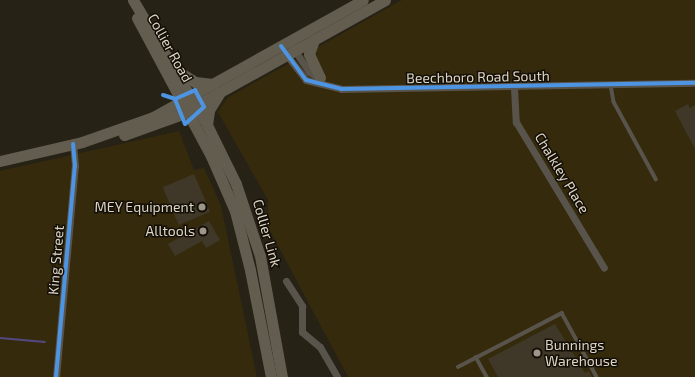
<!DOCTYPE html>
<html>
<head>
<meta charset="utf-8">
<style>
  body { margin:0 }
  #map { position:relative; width:695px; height:377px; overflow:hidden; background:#272216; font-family:"Exo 2",sans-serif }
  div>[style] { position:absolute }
  .built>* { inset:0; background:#362a0d }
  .stream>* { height:2px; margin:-1px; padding:0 1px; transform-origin:1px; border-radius:1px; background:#534980 }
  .building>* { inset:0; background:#3f3828; transform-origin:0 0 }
  .lane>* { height:3.5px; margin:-1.75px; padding:0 1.75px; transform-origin:1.75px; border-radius:1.75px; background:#59544b }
  .street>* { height:7px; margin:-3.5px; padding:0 3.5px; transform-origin:3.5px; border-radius:3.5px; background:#59544b }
  .primary>* { height:11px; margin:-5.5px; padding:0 5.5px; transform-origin:5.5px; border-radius:5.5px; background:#625d4f }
  .cycleway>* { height:4px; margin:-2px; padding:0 2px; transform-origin:2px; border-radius:2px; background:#4d94e3 }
  .dots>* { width:11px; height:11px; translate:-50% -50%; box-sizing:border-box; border:2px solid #140f06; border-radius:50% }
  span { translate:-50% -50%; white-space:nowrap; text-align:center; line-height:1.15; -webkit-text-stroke:3px #140f06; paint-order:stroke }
  .street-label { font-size:14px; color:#dcd5c8 }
  .poi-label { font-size:14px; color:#dcd5c8 }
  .right { translate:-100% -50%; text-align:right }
  .left { translate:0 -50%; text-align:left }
</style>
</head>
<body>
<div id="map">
  <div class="built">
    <i style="clip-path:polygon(402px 0,695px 0,695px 377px,348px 377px,267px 225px,268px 200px,218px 112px,227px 98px)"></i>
    <i style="clip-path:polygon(179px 131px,194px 170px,204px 168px,221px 206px,257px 377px,0 377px,0 171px)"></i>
  </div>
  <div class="stream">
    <i style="left:0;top:338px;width:45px;rotate:5.1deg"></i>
  </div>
  <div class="building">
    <i style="clip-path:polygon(688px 104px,690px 108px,695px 105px,695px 149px,675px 111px)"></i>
    <i style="left:194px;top:174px;width:41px;height:34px;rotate:67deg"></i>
    <i style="clip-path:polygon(209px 221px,220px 240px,206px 248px,202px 241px,175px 256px,168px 244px)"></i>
    <i style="clip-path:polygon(555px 324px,585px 373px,589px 371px,592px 377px,498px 377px,488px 359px)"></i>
  </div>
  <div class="lane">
    <i style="left:611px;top:85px;width:17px;rotate:80deg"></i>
    <i style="left:614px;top:102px;width:88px;rotate:61.4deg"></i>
    <i style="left:476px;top:357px;width:23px;rotate:61deg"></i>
    <i style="left:458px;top:367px;width:117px;rotate:-27.4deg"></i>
    <i style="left:562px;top:313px;width:73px;rotate:61.3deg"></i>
  </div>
  <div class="street">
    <i style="left:293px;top:48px;width:29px;rotate:56deg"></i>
    <i style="left:309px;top:72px;width:13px;rotate:29deg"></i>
    <i style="left:285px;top:53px;width:34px;rotate:52deg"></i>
    <i style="left:306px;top:80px;width:36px;rotate:14deg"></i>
    <i style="left:341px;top:89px;width:354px;rotate:-1deg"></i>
    <i style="left:514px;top:88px;width:34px;rotate:87deg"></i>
    <i style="left:516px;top:122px;width:170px;rotate:58.9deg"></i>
    <i style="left:286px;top:281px;width:30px;rotate:57deg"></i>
    <i style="left:302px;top:306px;width:26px;rotate:90deg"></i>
    <i style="left:302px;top:332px;width:23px;rotate:40deg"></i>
    <i style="left:320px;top:347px;width:34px;rotate:60deg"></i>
    <i style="left:56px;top:377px;width:212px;rotate:-84.9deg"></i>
    <i style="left:75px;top:166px;width:22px;rotate:-95deg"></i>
  </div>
  <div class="primary">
    <i style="left:133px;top:0;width:145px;rotate:59.4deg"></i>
    <i style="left:207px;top:125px;width:66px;rotate:63.8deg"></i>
    <i style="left:236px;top:184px;width:76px;rotate:71.6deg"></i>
    <i style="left:260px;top:256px;width:123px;rotate:79.7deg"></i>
    <i style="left:137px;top:18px;width:157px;rotate:61.8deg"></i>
    <i style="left:211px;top:156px;width:60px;rotate:66.4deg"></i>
    <i style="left:235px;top:211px;width:61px;rotate:75.7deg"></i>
    <i style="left:250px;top:270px;width:109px;rotate:78.9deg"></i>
    <i style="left:314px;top:40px;width:15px;rotate:110deg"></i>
    <i style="left:309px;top:54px;width:26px;rotate:65deg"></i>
    <i style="left:178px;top:71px;width:20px;rotate:33deg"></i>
    <i style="left:195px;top:82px;width:18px;rotate:6deg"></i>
    <i style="left:207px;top:125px;width:15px;rotate:-82deg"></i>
    <i style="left:209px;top:110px;width:19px;rotate:-58deg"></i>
    <i style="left:124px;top:135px;width:56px;rotate:-19.7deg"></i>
    <i style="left:177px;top:116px;width:238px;rotate:-29.1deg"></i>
    <i style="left:0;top:161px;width:84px;rotate:-13deg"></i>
    <i style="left:82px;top:142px;width:75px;rotate:-19.4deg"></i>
    <i style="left:153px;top:117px;width:240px;rotate:-29.1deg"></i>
  </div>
  <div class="cycleway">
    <i style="left:281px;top:46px;width:42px;rotate:53.7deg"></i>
    <i style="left:306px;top:80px;width:36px;rotate:14deg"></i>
    <i style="left:341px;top:89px;width:354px;rotate:-1deg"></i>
    <i style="left:163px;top:95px;width:13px;rotate:18deg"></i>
    <i style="left:175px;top:99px;width:22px;rotate:-24deg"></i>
    <i style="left:195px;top:90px;width:19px;rotate:62deg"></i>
    <i style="left:204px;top:107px;width:25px;rotate:138deg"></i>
    <i style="left:185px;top:124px;width:27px;rotate:-112deg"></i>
    <i style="left:56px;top:377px;width:212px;rotate:-84.9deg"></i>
    <i style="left:75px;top:166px;width:22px;rotate:-95deg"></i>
  </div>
  <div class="dots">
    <i style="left:202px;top:207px;background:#9d968a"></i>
    <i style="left:203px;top:231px;background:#9d968a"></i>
    <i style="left:537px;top:353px;background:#9d968a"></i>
  </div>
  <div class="street-label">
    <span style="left:170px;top:48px;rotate:61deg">Collier Road</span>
    <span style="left:478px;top:77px;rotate:-1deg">Beechboro Road South</span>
    <span style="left:562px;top:173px;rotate:59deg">Chalkley Place</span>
    <span style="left:267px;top:233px;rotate:74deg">Collier Link</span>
    <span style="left:56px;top:260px;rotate:-85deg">King Street</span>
  </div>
  <div class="poi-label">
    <span class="right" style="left:194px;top:207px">MEY Equipment</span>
    <span class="right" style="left:195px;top:231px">Alltools</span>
    <span class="left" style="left:545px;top:353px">Bunnings<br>Warehouse</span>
  </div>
</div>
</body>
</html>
